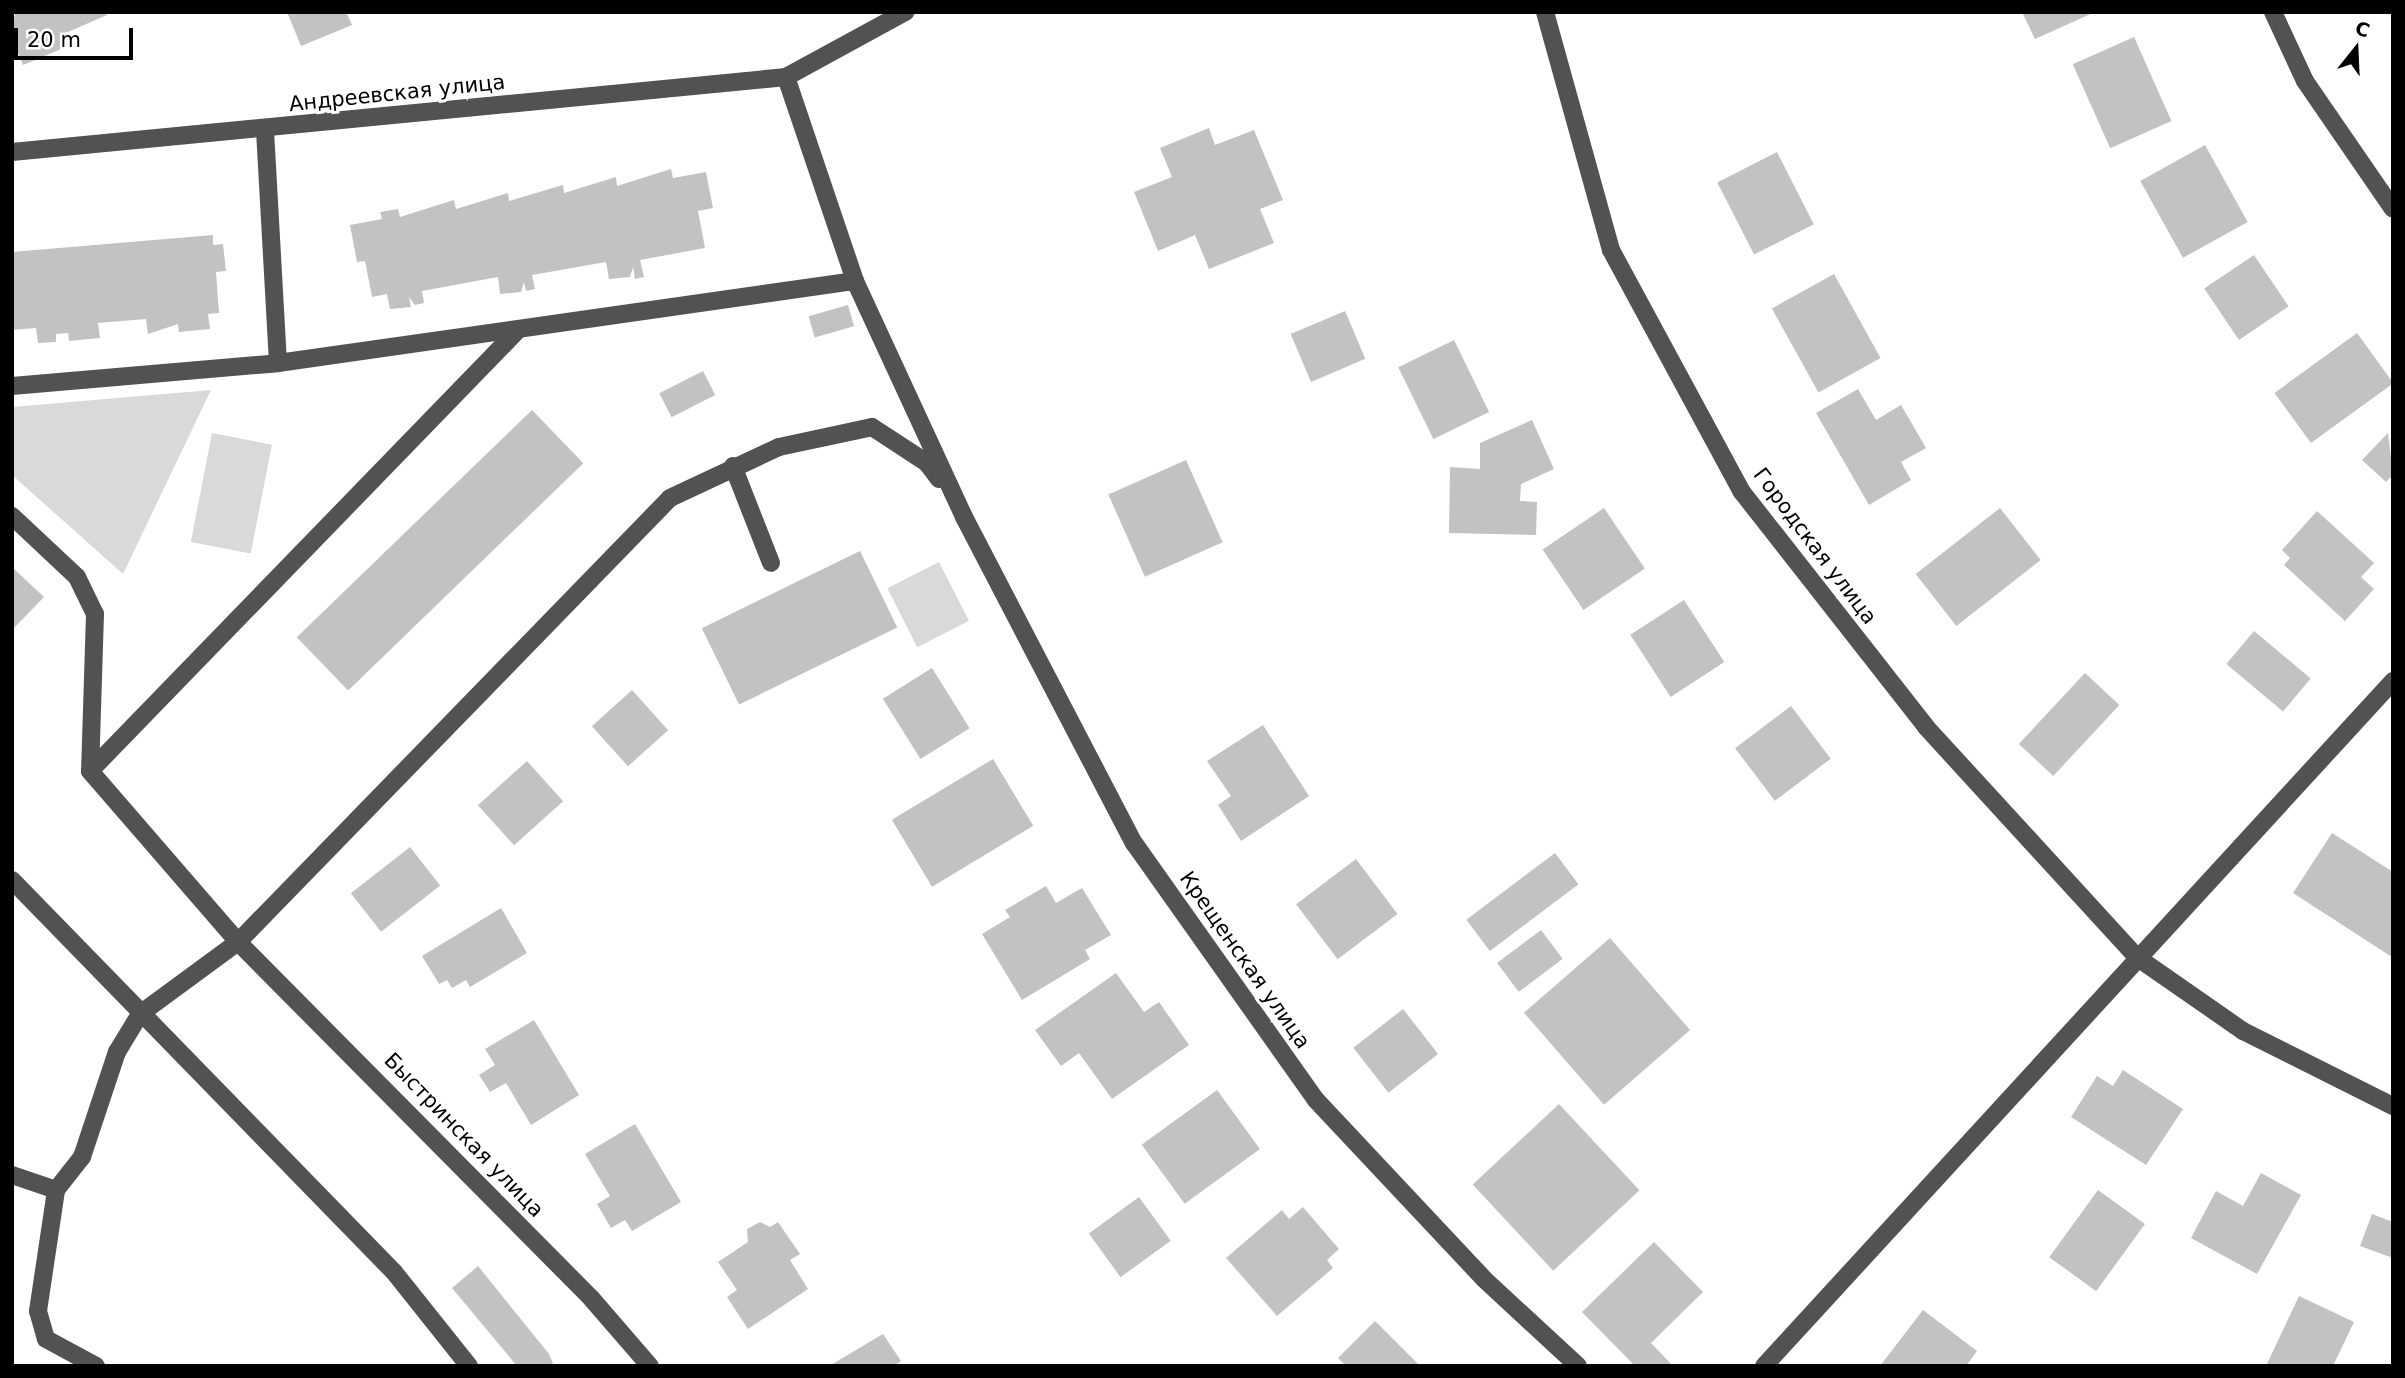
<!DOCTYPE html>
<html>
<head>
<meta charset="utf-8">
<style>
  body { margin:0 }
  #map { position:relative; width:2405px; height:1378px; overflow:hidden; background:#fff; font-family:"DejaVu Sans",sans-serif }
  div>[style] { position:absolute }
  .green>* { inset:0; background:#d9d9d9; transform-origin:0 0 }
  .building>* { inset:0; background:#c2c2c2; transform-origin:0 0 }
  .minor>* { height:18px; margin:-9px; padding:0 9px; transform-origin:9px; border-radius:9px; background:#525252 }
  span { translate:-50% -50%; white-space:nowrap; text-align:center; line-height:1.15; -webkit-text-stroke:6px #fff; paint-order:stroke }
  .street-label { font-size:21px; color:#000 }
  .frame { position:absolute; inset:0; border:14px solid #000; pointer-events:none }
  .north { position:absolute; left:2321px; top:14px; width:70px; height:70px; -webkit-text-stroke:5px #fff; paint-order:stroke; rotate:18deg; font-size:19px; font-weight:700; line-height:28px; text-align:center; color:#000 }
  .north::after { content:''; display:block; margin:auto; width:24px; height:32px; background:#000; clip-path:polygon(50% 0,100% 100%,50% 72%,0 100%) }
  .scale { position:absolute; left:14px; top:28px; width:119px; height:32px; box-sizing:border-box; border:4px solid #000; border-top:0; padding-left:9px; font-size:21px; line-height:24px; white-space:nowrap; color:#000; -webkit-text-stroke:5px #fff; paint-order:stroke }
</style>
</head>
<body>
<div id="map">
  <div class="green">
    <i style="clip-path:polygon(211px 390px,123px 574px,12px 475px,12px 407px)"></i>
    <i style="left:212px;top:433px;width:61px;height:111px;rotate:11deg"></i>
    <i style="left:939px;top:562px;width:66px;height:58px;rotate:63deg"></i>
  </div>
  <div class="building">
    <i style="clip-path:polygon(15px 12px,106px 12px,107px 15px,61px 35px,66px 47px,23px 65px,12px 39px)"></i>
    <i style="clip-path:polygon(287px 12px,346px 12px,352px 25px,301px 46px)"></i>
    <i style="clip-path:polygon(2022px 12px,2095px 12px,2035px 39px)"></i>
    <i style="left:2134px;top:37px;width:92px;height:67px;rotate:66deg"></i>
    <i style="clip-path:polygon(1209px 128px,1215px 145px,1254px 130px,1283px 200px,1260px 209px,1274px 243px,1209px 269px,1195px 235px,1158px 251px,1134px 192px,1172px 177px,1160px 148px)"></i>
    <i style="left:2205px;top:145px;width:88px;height:74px;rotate:61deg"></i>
    <i style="left:1777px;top:152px;width:81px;height:67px;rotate:63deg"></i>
    <i style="clip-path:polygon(671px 169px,673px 178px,706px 172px,713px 208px,698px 211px,705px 248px,640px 260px,644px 277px,635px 279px,633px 267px,630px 277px,609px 279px,606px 262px,532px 275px,535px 289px,526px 291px,524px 282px,521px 292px,500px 294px,498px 277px,422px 291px,424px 303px,415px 305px,409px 297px,411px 307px,390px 309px,387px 294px,372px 297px,365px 261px,357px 262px,350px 225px,382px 219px,380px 212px,398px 209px,400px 217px,454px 200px,456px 209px,508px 193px,509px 201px,563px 185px,564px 193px,616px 177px,617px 186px)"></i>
    <i style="clip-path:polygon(213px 235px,213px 245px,223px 244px,226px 271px,216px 272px,219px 313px,208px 314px,210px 329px,179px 332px,178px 324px,148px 334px,146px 319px,98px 323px,100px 338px,69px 341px,68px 333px,56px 334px,56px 342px,38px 343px,36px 328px,12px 330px,12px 252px)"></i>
    <i style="left:2254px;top:255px;width:62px;height:60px;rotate:56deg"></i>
    <i style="left:1834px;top:274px;width:96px;height:71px;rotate:61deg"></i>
    <i style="left:848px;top:305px;width:22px;height:41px;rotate:74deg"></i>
    <i style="left:1345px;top:311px;width:52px;height:59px;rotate:67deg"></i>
    <i style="left:2357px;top:333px;width:62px;height:102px;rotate:54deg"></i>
    <i style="left:1454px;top:340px;width:80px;height:62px;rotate:64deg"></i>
    <i style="left:703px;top:371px;width:27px;height:49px;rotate:63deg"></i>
    <i style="clip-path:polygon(1858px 389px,1876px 420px,1901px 405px,1926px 448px,1901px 462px,1911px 480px,1869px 505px,1816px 413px)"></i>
    <i style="left:532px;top:410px;width:74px;height:327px;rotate:46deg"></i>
    <i style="clip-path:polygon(1532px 420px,1554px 469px,1521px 484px,1520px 501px,1537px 502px,1536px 535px,1449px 533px,1450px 467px,1480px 469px,1480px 443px)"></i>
    <i style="clip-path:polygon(2388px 433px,2393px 475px,2386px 482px,2362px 460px)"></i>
    <i style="left:1186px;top:460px;width:90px;height:85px;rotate:66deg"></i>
    <i style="left:1604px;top:508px;width:73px;height:74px;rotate:56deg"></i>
    <i style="left:2000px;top:508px;width:66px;height:107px;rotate:52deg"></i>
    <i style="clip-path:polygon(2317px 511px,2374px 563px,2361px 577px,2374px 589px,2345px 621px,2284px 565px,2290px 558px,2282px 550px)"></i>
    <i style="left:860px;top:551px;width:85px;height:176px;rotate:64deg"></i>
    <i style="clip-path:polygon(12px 567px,44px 597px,12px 630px)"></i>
    <i style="left:1684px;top:600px;width:74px;height:64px;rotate:57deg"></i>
    <i style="left:2254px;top:631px;width:74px;height:43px;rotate:40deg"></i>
    <i style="left:932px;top:668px;width:71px;height:58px;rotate:58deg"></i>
    <i style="left:2085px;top:673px;width:47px;height:97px;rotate:43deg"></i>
    <i style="left:632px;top:690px;width:54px;height:54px;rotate:48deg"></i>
    <i style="left:1791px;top:706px;width:66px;height:70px;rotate:53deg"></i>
    <i style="clip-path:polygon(1263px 725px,1309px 796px,1241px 841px,1218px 805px,1231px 796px,1207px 761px)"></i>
    <i style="left:993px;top:759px;width:78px;height:118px;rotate:59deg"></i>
    <i style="left:527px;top:761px;width:54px;height:66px;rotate:48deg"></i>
    <i style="clip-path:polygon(2332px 833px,2393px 872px,2392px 957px,2293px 893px)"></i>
    <i style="left:410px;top:847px;width:49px;height:75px;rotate:52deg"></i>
    <i style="left:1555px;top:853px;width:39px;height:111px;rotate:53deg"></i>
    <i style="left:1356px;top:859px;width:69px;height:75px;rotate:53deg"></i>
    <i style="clip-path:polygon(1046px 886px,1056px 903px,1082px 888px,1111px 935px,1085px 950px,1090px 959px,1022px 1000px,982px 934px,1010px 917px,1005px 910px)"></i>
    <i style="clip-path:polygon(501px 908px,527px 953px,470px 987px,466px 980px,452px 988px,447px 980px,439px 984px,422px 956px)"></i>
    <i style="left:1541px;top:930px;width:36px;height:55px;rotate:53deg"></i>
    <i style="left:1610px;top:938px;width:122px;height:114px;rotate:49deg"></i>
    <i style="clip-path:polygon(1116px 973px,1144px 1012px,1159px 1002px,1189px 1045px,1112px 1099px,1079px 1053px,1061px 1066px,1035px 1030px)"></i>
    <i style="left:1403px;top:1009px;width:57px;height:63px;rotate:52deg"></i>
    <i style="clip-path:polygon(534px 1020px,579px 1095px,531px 1125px,506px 1083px,490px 1092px,479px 1075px,495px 1065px,485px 1049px)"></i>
    <i style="clip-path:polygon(2123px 1070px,2183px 1109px,2146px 1165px,2071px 1117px,2097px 1076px,2113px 1086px)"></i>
    <i style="left:1217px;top:1090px;width:73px;height:93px;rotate:54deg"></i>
    <i style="left:1559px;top:1104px;width:118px;height:118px;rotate:47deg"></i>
    <i style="clip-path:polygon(635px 1124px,681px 1202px,632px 1231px,625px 1220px,611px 1228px,597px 1204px,610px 1196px,585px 1154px)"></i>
    <i style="clip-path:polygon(2261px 1173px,2301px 1195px,2257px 1274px,2191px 1238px,2216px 1191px,2243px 1206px)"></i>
    <i style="left:2098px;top:1190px;width:58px;height:83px;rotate:36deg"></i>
    <i style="left:1139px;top:1197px;width:54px;height:62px;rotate:54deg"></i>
    <i style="clip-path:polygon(1303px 1207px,1339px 1249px,1327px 1260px,1333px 1268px,1277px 1316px,1226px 1258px,1282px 1210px,1289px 1219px)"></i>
    <i style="clip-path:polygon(2372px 1214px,2393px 1222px,2393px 1258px,2360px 1246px)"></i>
    <i style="clip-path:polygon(760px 1222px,770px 1227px,778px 1222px,800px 1254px,790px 1260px,808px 1289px,748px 1329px,727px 1297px,737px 1290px,718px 1262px,748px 1242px,747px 1229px)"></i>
    <i style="clip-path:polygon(1654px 1242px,1703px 1292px,1651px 1343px,1673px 1366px,1635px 1366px,1582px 1312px)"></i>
    <i style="clip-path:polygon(478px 1266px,549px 1354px,554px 1366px,517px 1366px,452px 1288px)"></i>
    <i style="clip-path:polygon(2299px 1296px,2354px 1322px,2333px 1366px,2266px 1366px)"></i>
    <i style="clip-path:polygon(1923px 1310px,1977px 1351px,1966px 1366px,1880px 1366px)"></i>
    <i style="clip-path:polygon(1375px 1321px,1420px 1366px,1346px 1366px,1338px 1358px)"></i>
    <i style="clip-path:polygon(883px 1334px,901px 1361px,894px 1366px,829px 1366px)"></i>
  </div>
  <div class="minor">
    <i style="left:1545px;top:12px;width:247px;rotate:74.5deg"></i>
    <i style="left:1611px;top:250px;width:275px;rotate:61.6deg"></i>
    <i style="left:1742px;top:492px;width:298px;rotate:51.9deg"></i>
    <i style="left:1926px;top:727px;width:314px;rotate:47.5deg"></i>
    <i style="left:2138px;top:958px;width:128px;rotate:34.8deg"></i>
    <i style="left:2243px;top:1031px;width:168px;rotate:26.6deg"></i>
    <i style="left:2273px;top:12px;width:76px;rotate:65.1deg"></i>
    <i style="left:2305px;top:81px;width:155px;rotate:55.5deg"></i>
    <i style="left:786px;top:77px;width:215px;rotate:71.3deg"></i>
    <i style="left:855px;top:281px;width:260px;rotate:65.2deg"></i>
    <i style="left:964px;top:517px;width:368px;rotate:62.5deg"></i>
    <i style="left:1134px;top:843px;width:315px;rotate:54.7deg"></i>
    <i style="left:1316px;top:1100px;width:245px;rotate:46.8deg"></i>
    <i style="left:1484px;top:1279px;width:128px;rotate:42.8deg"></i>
    <i style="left:12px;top:152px;width:778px;rotate:-5.53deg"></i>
    <i style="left:786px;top:77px;width:136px;rotate:-28.6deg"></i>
    <i style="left:278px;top:363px;width:583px;rotate:-8.09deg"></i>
    <i style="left:12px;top:386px;width:267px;rotate:-4.9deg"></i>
    <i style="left:278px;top:363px;width:234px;rotate:-93.2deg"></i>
    <i style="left:733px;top:466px;width:104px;rotate:68.6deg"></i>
    <i style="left:12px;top:516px;width:89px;rotate:43.2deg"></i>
    <i style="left:77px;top:577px;width:41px;rotate:64.1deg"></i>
    <i style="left:95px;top:614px;width:157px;rotate:91.8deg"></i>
    <i style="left:90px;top:771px;width:226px;rotate:49.1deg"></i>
    <i style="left:238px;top:942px;width:501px;rotate:45.24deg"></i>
    <i style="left:591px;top:1298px;width:90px;rotate:49.1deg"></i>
    <i style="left:90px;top:771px;width:613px;rotate:-45.86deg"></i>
    <i style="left:12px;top:880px;width:547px;rotate:45.74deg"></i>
    <i style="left:394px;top:1272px;width:120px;rotate:51.4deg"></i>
    <i style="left:12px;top:1175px;width:46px;rotate:18.8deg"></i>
    <i style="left:96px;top:1366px;width:57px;rotate:-151.6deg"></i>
    <i style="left:46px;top:1339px;width:29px;rotate:-106deg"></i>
    <i style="left:38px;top:1311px;width:122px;rotate:-81.5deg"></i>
    <i style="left:56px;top:1190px;width:42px;rotate:-51.8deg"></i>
    <i style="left:82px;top:1157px;width:111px;rotate:-71.6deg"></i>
    <i style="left:117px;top:1052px;width:44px;rotate:-58.8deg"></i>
    <i style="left:140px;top:1014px;width:122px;rotate:-36.3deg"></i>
    <i style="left:238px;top:942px;width:619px;rotate:-45.78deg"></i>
    <i style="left:670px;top:498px;width:120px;rotate:-25.1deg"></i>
    <i style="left:779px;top:447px;width:95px;rotate:-12.1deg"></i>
    <i style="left:872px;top:427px;width:66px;rotate:33.2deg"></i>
    <i style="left:927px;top:463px;width:20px;rotate:53deg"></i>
    <i style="left:1764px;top:1366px;width:930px;rotate:-47.44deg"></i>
  </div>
  <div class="street-label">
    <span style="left:397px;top:93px;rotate:-6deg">Андреевская улица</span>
    <span style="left:1815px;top:546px;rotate:53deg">Городская улица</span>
    <span style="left:1245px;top:960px;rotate:55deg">Крещенская улица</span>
    <span style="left:464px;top:1135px;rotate:46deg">Быстринская улица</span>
  </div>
  <div class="frame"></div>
  <div class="north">С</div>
  <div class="scale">20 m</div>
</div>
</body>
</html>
